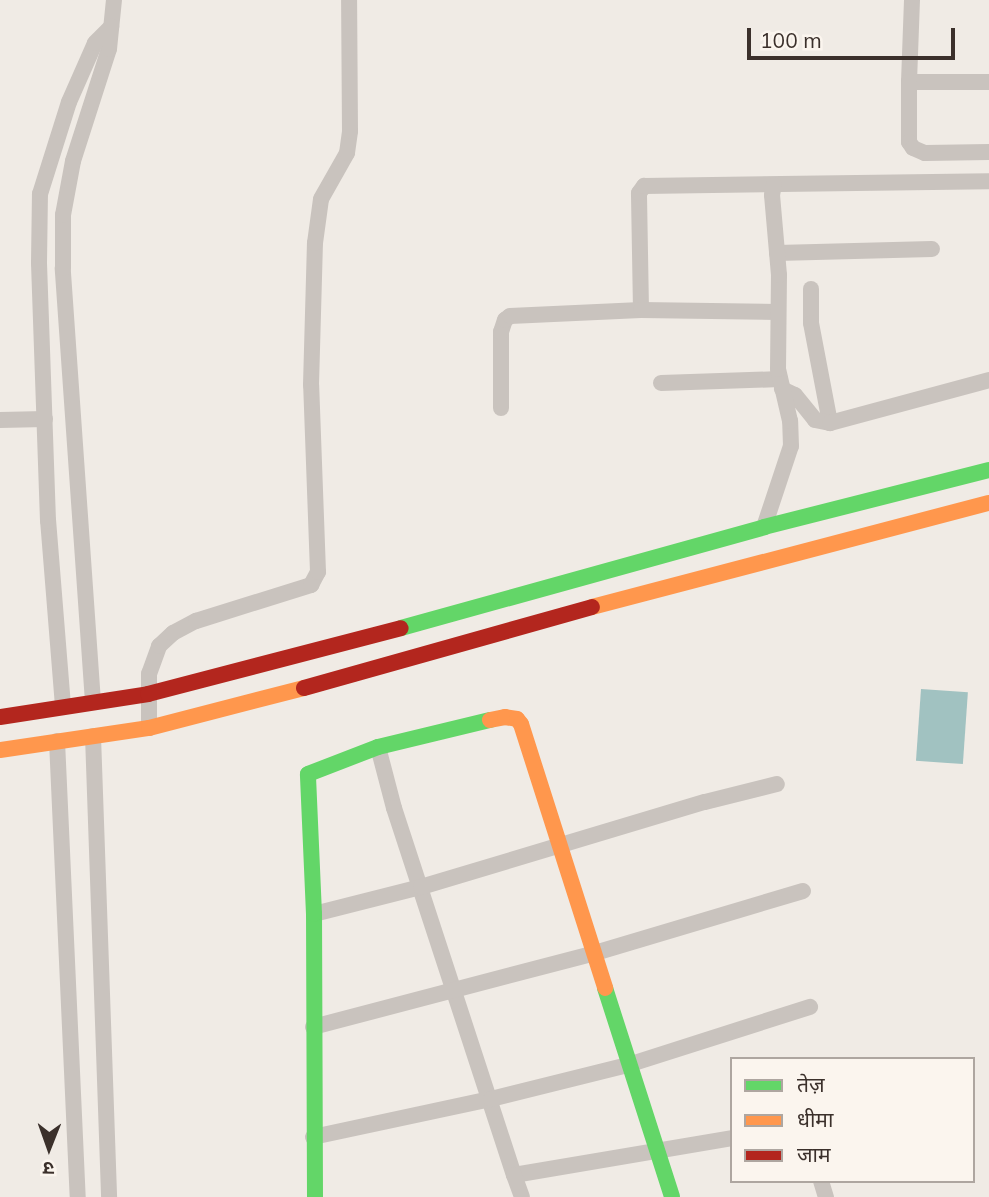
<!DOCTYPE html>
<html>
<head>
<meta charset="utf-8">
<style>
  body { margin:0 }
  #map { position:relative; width:989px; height:1197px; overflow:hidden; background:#f0ebe5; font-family:Mulish,"Noto Sans Devanagari",sans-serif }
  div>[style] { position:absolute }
  .water>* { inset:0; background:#a1c2c1; transform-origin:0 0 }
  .street>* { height:16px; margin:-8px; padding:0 8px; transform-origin:8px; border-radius:8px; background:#c9c3be }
  .fast>* { height:16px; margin:-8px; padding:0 8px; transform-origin:8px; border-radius:8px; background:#63d668 }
  .slow>* { height:16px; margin:-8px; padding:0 8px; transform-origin:8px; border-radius:8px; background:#ff974d }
  .jam>* { height:16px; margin:-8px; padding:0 8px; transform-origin:8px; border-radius:8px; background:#b3261e }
  span { translate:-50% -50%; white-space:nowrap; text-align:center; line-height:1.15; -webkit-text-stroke:7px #fbf5ee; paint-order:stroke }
  .legend { position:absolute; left:730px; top:1057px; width:245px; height:126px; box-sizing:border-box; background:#fbf5ee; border:2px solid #aea6a0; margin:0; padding:9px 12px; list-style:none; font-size:21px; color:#3b302b }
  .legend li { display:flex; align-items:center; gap:14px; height:35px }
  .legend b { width:35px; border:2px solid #aea6a0 }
  .north { position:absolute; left:14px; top:1113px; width:70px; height:70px; -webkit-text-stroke:5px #fbf5ee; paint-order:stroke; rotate:181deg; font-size:19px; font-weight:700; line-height:28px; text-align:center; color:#3b302b }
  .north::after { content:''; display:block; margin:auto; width:24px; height:32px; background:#3b302b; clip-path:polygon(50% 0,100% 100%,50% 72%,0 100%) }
  .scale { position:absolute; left:747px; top:28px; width:208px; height:32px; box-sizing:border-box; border:4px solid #3b302b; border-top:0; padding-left:9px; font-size:21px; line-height:24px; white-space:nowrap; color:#3b302b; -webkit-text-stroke:5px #fbf5ee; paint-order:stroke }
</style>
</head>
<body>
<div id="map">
  <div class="water">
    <i style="left:921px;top:689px;width:47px;height:72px;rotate:4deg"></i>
  </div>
  <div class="street">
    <i style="left:912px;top:0;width:82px;rotate:92.1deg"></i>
    <i style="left:909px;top:82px;width:80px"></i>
    <i style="left:909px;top:82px;width:60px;rotate:90deg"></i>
    <i style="left:909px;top:142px;width:7px;rotate:56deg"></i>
    <i style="left:913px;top:148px;width:13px;rotate:23deg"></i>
    <i style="left:925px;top:153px;width:64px;rotate:-0.9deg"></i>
    <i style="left:777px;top:253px;width:155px;rotate:-1.5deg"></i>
    <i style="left:811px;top:289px;width:34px;rotate:90deg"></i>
    <i style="left:811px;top:323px;width:102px;rotate:79.2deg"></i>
    <i style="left:641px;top:310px;width:117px;rotate:-91deg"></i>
    <i style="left:639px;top:193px;width:9px;rotate:-54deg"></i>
    <i style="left:644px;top:186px;width:345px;rotate:-0.8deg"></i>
    <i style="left:661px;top:383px;width:119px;rotate:-1.9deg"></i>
    <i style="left:782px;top:389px;width:14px;rotate:25deg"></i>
    <i style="left:795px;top:395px;width:32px;rotate:51deg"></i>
    <i style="left:815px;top:420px;width:15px;rotate:11deg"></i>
    <i style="left:830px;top:423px;width:165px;rotate:-15.1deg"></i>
    <i style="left:501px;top:408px;width:76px;rotate:-90deg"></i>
    <i style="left:501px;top:332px;width:13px;rotate:-72deg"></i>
    <i style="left:505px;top:320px;width:6px;rotate:-39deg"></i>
    <i style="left:510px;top:316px;width:131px;rotate:-2.6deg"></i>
    <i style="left:641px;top:310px;width:137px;rotate:0.8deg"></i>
    <i style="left:0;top:420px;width:45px;rotate:-1.3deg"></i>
    <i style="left:764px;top:527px;width:85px;rotate:-71.6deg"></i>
    <i style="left:791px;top:446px;width:25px;rotate:-92deg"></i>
    <i style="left:790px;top:421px;width:53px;rotate:-103deg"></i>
    <i style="left:778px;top:369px;width:94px;rotate:-89.4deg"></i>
    <i style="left:779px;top:275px;width:80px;rotate:-95deg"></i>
    <i style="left:772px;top:195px;width:10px;rotate:-79deg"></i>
    <i style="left:93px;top:702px;width:435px;rotate:-94deg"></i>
    <i style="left:63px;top:268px;width:53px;rotate:-90deg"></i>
    <i style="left:63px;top:215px;width:55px;rotate:-79.5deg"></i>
    <i style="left:73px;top:161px;width:118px;rotate:-72.2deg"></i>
    <i style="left:109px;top:49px;width:49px;rotate:-84.2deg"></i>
    <i style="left:63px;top:706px;width:186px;rotate:-94.6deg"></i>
    <i style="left:48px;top:521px;width:258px;rotate:-92deg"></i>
    <i style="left:39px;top:263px;width:69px;rotate:-89.2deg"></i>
    <i style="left:40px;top:194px;width:96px;rotate:-72.5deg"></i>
    <i style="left:69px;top:102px;width:64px;rotate:-66.2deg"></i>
    <i style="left:95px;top:43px;width:23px;rotate:-45deg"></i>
    <i style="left:149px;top:728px;width:54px;rotate:-90deg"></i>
    <i style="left:149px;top:674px;width:30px;rotate:-70deg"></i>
    <i style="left:159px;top:646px;width:19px;rotate:-43deg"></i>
    <i style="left:173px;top:633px;width:26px;rotate:-28deg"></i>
    <i style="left:196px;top:621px;width:121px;rotate:-17.4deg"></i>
    <i style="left:311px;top:585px;width:15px;rotate:-62deg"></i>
    <i style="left:318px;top:572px;width:187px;rotate:-92.1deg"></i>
    <i style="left:311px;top:385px;width:142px;rotate:-88.4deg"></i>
    <i style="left:315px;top:243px;width:44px;rotate:-82.2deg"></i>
    <i style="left:321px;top:199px;width:53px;rotate:-60.5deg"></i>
    <i style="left:347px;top:153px;width:22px;rotate:-82deg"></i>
    <i style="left:350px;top:131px;width:131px;rotate:-90.4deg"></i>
    <i style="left:93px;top:736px;width:461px;rotate:88deg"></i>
    <i style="left:57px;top:741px;width:456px;rotate:87.4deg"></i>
    <i style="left:378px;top:747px;width:63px;rotate:75.3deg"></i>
    <i style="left:394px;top:808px;width:386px;rotate:71.9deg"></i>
    <i style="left:514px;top:1175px;width:221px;rotate:-9.6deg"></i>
    <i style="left:314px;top:914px;width:110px;rotate:-14.2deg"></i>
    <i style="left:421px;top:887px;width:296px;rotate:-16.7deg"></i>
    <i style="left:705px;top:802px;width:74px;rotate:-14deg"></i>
    <i style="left:313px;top:1027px;width:292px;rotate:-14.7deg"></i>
    <i style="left:595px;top:953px;width:217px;rotate:-16.6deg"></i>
    <i style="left:313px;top:1137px;width:182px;rotate:-12.1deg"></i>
    <i style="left:491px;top:1099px;width:144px;rotate:-14deg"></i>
    <i style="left:631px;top:1064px;width:188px;rotate:-17.7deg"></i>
    <i style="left:514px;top:1175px;width:23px;rotate:70deg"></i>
    <i style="left:821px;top:1181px;width:17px;rotate:73deg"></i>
  </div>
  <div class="fast">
    <i style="left:401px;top:628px;width:377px;rotate:-15.5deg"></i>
    <i style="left:764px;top:527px;width:232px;rotate:-14.2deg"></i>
    <i style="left:605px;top:988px;width:219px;rotate:72.2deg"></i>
    <i style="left:315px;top:1197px;width:283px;rotate:-90.2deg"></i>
    <i style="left:314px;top:914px;width:140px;rotate:-92.5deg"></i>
    <i style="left:308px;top:774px;width:75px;rotate:-21.1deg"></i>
    <i style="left:378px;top:747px;width:115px;rotate:-13.6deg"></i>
  </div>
  <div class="slow">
    <i style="left:592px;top:607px;width:410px;rotate:-14.7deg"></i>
    <i style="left:490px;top:720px;width:15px;rotate:-11deg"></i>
    <i style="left:505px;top:717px;width:12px;rotate:9deg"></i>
    <i style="left:517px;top:719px;width:6px;rotate:51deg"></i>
    <i style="left:521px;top:724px;width:277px;rotate:72.3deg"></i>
    <i style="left:0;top:750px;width:151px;rotate:-8.4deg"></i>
    <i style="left:149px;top:728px;width:160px;rotate:-14.5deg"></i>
  </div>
  <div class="jam">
    <i style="left:304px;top:688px;width:299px;rotate:-15.7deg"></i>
    <i style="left:0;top:717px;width:150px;rotate:-8.8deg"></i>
    <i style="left:148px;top:694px;width:261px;rotate:-14.6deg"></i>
  </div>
  <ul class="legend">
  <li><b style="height:9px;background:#63d668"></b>तेज़</li>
  <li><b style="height:9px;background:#ff974d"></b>धीमा</li>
  <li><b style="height:9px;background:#b3261e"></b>जाम</li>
  </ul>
  <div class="north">उ</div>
  <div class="scale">100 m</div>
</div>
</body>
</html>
